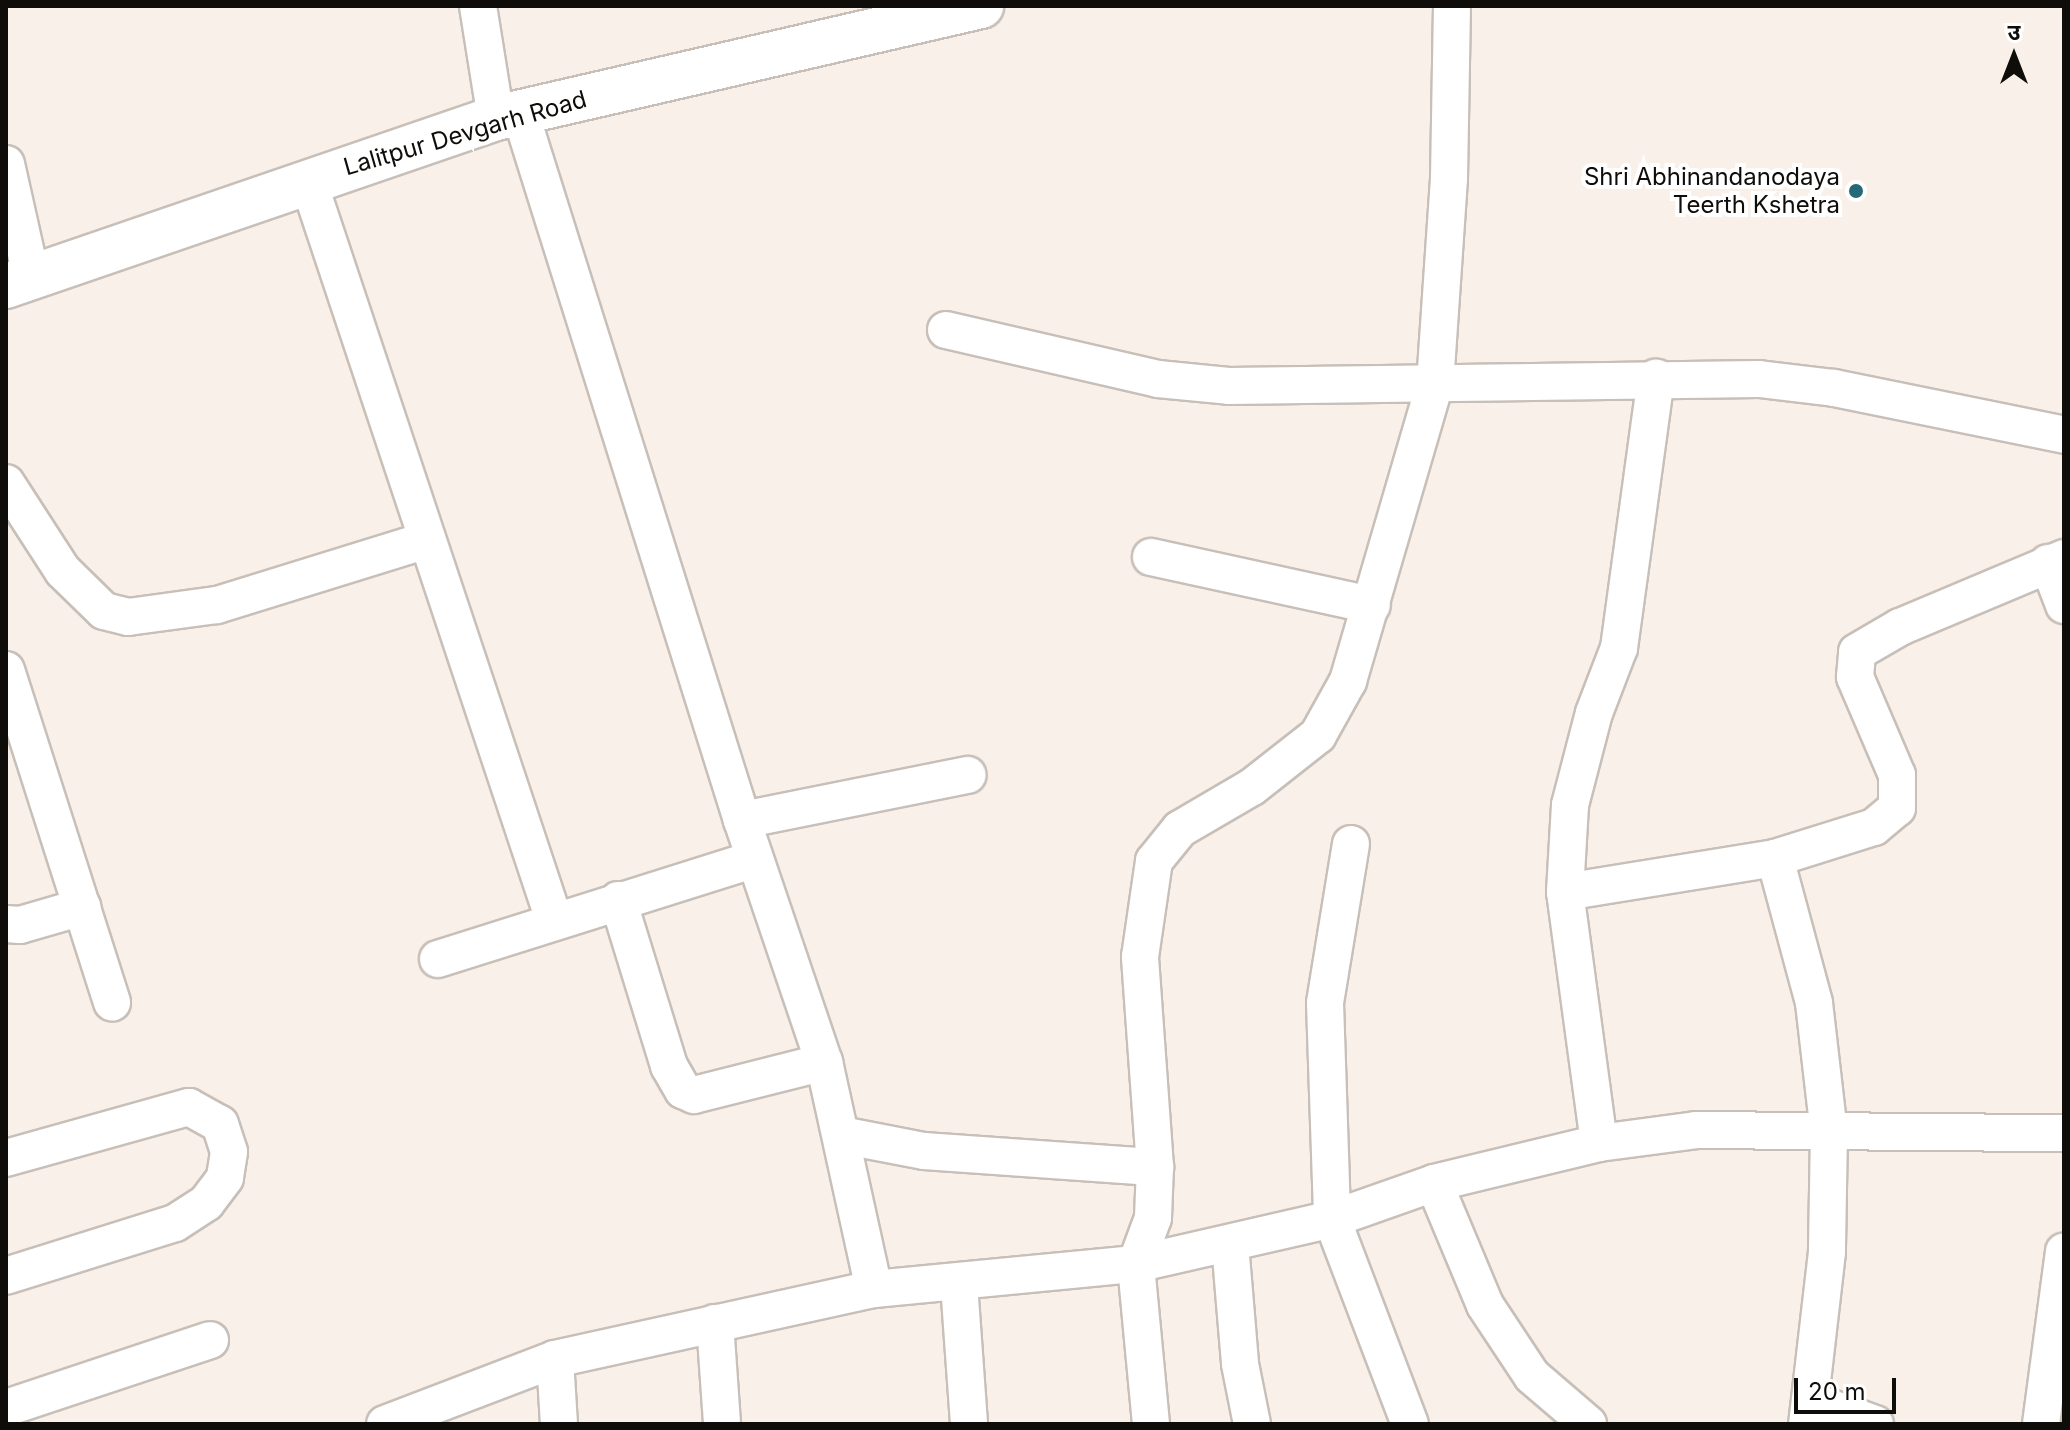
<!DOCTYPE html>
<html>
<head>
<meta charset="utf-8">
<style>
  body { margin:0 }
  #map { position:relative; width:2070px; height:1430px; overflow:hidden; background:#f9f1e9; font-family:Inter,"Noto Sans Devanagari",sans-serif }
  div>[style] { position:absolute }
  .roads { filter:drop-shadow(2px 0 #c7bfb8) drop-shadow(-2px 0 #c7bfb8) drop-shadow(0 2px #c7bfb8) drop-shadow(0 -2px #c7bfb8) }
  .street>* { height:36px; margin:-18px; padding:0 18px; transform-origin:18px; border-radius:18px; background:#fff }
  .secondary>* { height:44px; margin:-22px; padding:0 22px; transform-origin:22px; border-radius:22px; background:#fff }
  .dots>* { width:22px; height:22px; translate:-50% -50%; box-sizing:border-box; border:4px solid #fff; border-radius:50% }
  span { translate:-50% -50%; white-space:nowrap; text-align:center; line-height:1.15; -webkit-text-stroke:8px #fff; paint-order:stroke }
  .street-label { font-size:24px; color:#0f0d0a }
  .poi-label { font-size:24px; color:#0f0d0a }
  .right { translate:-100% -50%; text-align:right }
  .frame { position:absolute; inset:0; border:8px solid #0f0d0a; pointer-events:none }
  .north { position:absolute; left:1974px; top:16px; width:80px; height:80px; -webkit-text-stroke:6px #fff; paint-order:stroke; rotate:0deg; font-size:22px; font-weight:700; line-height:32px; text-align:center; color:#0f0d0a }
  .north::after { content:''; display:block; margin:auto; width:28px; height:36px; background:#0f0d0a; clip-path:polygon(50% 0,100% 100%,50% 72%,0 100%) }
  .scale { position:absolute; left:1794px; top:1378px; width:102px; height:36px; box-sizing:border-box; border:4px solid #0f0d0a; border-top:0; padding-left:10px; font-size:24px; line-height:28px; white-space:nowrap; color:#0f0d0a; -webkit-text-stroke:6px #fff; paint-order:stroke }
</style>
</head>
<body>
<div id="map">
  <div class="roads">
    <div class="street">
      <i style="left:478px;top:6px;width:113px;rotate:80.9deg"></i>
      <i style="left:520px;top:112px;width:742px;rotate:72.59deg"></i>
      <i style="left:742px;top:820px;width:256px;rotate:71.3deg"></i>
      <i style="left:824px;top:1062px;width:232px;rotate:77.6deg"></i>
      <i style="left:6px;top:164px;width:115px;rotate:77.4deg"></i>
      <i style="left:308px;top:180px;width:780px;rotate:71.61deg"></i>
      <i style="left:946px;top:330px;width:218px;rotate:13deg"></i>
      <i style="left:1158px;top:379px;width:71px;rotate:5.6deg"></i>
      <i style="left:1229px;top:386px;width:530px;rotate:-0.76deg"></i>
      <i style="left:1759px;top:379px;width:76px;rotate:6.8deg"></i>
      <i style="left:1834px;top:388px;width:235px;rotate:11.5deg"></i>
      <i style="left:6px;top:483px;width:105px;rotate:57.1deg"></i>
      <i style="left:63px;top:571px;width:57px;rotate:44.3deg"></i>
      <i style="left:104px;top:611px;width:25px;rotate:14deg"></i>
      <i style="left:128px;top:617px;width:90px;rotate:-7.7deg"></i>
      <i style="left:217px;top:605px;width:220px;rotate:-17.2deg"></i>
      <i style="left:1151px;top:557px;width:226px;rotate:12.3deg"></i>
      <i style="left:2048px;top:563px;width:45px;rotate:69.1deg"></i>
      <i style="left:6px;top:670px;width:349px;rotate:72.3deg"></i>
      <i style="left:742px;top:820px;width:230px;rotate:-11.3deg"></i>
      <i style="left:1351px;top:844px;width:161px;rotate:99.3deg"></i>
      <i style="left:1325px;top:1003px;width:216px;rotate:88.1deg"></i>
      <i style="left:1332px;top:1219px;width:219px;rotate:69.2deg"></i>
      <i style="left:1775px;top:858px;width:150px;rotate:74.9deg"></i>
      <i style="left:1814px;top:1003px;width:130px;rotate:83.4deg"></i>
      <i style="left:1829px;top:1132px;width:120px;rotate:91deg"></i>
      <i style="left:1827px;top:1252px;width:173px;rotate:96.6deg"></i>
      <i style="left:1565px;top:892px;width:213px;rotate:-9.2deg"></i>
      <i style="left:1775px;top:858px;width:104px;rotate:-17.4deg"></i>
      <i style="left:1874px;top:827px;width:30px;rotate:-40deg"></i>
      <i style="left:1897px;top:808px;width:33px;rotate:-90deg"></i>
      <i style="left:1897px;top:775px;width:107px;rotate:-113.2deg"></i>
      <i style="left:1855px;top:677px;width:25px;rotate:-85deg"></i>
      <i style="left:1857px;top:652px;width:50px;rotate:-30.2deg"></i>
      <i style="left:1900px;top:627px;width:178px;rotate:-22.8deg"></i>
      <i style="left:618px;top:900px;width:174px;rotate:72.9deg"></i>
      <i style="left:669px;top:1066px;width:28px;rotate:60deg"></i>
      <i style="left:683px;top:1090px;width:12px;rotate:24deg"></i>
      <i style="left:694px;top:1095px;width:134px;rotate:-14.2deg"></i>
      <i style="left:6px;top:924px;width:14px;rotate:4deg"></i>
      <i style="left:20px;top:925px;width:65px;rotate:-16.2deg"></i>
      <i style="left:438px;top:959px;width:332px;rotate:-17.5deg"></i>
      <i style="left:841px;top:1135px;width:85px;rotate:10.9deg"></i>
      <i style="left:924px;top:1151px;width:232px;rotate:4deg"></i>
      <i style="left:1599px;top:1143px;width:253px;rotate:-97.7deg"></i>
      <i style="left:1565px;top:892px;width:87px;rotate:-86.7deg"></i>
      <i style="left:1570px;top:805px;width:95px;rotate:-75.4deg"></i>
      <i style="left:1594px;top:713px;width:70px;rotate:-69deg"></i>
      <i style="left:1619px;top:648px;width:273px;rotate:-82.2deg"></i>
      <i style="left:6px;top:1158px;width:190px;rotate:-15.6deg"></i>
      <i style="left:189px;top:1107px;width:35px;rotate:29deg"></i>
      <i style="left:220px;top:1124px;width:29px;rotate:72deg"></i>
      <i style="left:229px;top:1152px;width:26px;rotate:99deg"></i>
      <i style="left:225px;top:1178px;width:31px;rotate:127deg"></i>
      <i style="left:206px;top:1203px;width:37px;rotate:147deg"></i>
      <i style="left:175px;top:1223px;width:177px;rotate:162.6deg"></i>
      <i style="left:1434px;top:1183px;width:132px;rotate:67.3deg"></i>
      <i style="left:1485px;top:1305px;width:85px;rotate:56.5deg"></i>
      <i style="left:1532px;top:1376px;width:74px;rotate:40.6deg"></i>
      <i style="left:1230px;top:1244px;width:120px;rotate:85.2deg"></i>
      <i style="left:1240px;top:1364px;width:61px;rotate:78.7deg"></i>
      <i style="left:959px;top:1284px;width:140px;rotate:85.9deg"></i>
      <i style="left:715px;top:1323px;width:101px;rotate:86deg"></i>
      <i style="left:555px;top:1359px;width:65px;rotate:86.5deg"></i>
      <i style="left:1812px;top:1401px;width:67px;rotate:20.1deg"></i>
      <i style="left:6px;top:1408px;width:215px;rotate:-18.4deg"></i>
      <i style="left:385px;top:1424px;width:182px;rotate:-20.9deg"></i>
      <i style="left:555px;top:1359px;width:327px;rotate:-12.4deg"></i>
      <i style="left:874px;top:1289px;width:263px;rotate:-5.5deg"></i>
      <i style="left:1136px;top:1264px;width:201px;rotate:-12.9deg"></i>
      <i style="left:1332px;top:1219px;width:108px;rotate:-19.4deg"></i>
      <i style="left:1434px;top:1183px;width:170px;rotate:-13.6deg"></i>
      <i style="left:1599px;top:1143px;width:98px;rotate:-7.6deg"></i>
      <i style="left:1696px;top:1130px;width:368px;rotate:0.5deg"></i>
      <i style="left:1151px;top:1424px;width:161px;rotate:-95.4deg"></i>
      <i style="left:1136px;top:1264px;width:49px;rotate:-69.7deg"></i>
      <i style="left:1153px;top:1218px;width:51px;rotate:-87.8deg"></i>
      <i style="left:1155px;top:1167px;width:211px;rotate:-94.1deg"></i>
      <i style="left:1140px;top:957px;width:97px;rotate:-81.7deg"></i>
      <i style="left:1154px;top:861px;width:41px;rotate:-50.9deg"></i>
      <i style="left:1180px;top:829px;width:83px;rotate:-30.3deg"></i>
      <i style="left:1252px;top:787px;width:84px;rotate:-38.2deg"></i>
      <i style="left:1318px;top:735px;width:62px;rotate:-60.9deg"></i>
      <i style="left:1348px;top:681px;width:309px;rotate:-73.7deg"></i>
      <i style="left:1435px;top:384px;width:206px;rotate:-86.1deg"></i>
      <i style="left:1449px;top:178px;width:172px;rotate:-89deg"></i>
      <i style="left:2041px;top:1424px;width:174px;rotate:-82.4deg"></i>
    </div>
    <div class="secondary">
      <i style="left:6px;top:286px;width:518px;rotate:-18.92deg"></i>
      <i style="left:496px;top:118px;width:498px;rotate:-13deg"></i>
    </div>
  </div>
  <div class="dots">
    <i style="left:1856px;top:191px;background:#236978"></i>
  </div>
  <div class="street-label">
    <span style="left:465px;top:133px;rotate:-16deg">Lalitpur Devgarh Road</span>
  </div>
  <div class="poi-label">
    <span class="right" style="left:1840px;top:191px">Shri Abhinandanodaya<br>Teerth Kshetra</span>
  </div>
  <div class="frame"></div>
  <div class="north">उ</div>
  <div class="scale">20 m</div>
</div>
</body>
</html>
